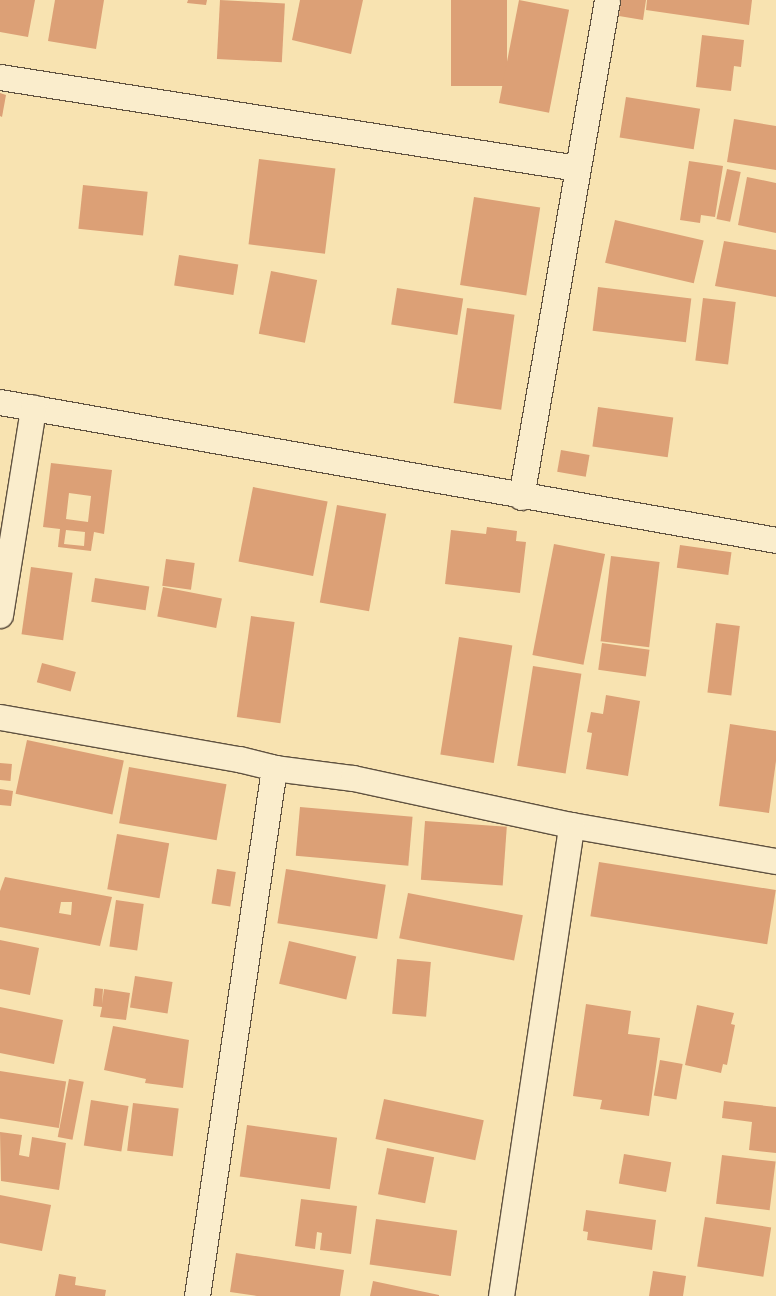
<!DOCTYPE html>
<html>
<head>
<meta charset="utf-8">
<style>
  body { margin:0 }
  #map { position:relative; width:776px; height:1296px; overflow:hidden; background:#f8e3b1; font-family:"Libre Caslon Text",serif }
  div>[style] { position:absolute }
  .building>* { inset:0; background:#dca076; transform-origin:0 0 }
  .roads { filter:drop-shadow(1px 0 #605240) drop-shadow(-1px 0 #605240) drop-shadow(0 1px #605240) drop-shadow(0 -1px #605240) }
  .minor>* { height:25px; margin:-12.5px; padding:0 12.5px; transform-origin:12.5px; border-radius:12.5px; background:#faedcc }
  span { translate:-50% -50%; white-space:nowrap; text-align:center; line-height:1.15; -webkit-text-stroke:4px #faedcc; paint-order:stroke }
</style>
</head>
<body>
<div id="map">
  <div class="building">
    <i style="clip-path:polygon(0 0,35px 0,28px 37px,0 32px)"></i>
    <i style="clip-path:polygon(55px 0,104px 0,96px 49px,48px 41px)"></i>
    <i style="clip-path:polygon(188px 0,207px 0,206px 5px,187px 3px)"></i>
    <i style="left:220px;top:0;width:65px;height:59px;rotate:3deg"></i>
    <i style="clip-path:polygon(300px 0,363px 0,351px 54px,292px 40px)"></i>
    <i style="left:451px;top:0;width:56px;height:86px"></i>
    <i style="left:519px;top:0;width:51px;height:105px;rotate:11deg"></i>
    <i style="clip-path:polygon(621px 0,646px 0,643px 20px,619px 16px)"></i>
    <i style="clip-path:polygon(647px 0,752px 0,749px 25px,646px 10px)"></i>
    <i style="clip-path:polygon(702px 35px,744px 40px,741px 67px,734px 66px,731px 91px,696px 87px)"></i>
    <i style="clip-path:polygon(0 93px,6px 95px,2px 117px,0 116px)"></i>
    <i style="left:626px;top:97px;width:75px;height:41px;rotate:9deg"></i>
    <i style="clip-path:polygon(734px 119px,776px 126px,776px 170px,727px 162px)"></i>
    <i style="left:259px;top:159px;width:77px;height:86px;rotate:7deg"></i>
    <i style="clip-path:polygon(689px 161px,723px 166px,715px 217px,701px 215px,700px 223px,680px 220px)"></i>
    <i style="left:727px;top:169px;width:14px;height:51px;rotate:12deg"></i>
    <i style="clip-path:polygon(747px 177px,776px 183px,776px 233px,738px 225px)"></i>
    <i style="left:83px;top:185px;width:65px;height:44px;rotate:6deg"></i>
    <i style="left:474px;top:197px;width:67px;height:89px;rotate:9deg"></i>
    <i style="left:615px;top:220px;width:91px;height:44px;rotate:13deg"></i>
    <i style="clip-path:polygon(724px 241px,776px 250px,776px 297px,715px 286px)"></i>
    <i style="left:179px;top:255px;width:60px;height:31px;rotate:9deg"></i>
    <i style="left:271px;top:271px;width:47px;height:64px;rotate:11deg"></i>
    <i style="left:598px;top:287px;width:94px;height:44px;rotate:7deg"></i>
    <i style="left:397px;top:288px;width:67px;height:37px;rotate:9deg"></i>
    <i style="left:703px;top:298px;width:33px;height:63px;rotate:7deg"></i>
    <i style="left:467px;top:308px;width:48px;height:96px;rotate:8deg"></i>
    <i style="left:598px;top:407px;width:76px;height:40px;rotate:8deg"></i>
    <i style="left:561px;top:450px;width:29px;height:22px;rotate:10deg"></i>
    <i style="clip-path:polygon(evenodd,51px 463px,112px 470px,104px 534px,94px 532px,91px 551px,58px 547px,60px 529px,43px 527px,51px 463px,69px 493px,91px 496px,88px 522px,66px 519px,69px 493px,51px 463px,66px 530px,85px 532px,84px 546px,64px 544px,66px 530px)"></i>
    <i style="left:253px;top:487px;width:76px;height:76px;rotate:11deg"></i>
    <i style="left:337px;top:505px;width:50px;height:99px;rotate:10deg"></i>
    <i style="clip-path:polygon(487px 527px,517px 531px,516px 541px,526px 542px,520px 593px,445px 584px,451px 530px,486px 534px)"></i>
    <i style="left:554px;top:544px;width:52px;height:113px;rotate:11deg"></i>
    <i style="left:680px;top:545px;width:52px;height:23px;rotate:8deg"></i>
    <i style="left:611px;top:556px;width:49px;height:86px;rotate:7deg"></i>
    <i style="left:166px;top:559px;width:29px;height:27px;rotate:8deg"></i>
    <i style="left:31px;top:567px;width:42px;height:68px;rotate:8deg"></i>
    <i style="left:95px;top:578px;width:55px;height:24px;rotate:9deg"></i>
    <i style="left:163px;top:587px;width:60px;height:30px;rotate:11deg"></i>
    <i style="left:251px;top:616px;width:44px;height:102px;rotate:8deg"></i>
    <i style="left:716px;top:623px;width:24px;height:70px;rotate:7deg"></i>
    <i style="left:459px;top:637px;width:54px;height:119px;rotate:9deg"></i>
    <i style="left:602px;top:643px;width:48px;height:27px;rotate:8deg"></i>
    <i style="left:42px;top:663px;width:35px;height:20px;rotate:15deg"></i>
    <i style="left:533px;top:666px;width:49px;height:101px;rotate:9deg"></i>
    <i style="clip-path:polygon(606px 695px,640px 701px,628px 776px,586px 769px,592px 733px,587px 732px,591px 712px,603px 714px)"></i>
    <i style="clip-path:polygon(730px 724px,776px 731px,776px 761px,769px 813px,719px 806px)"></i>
    <i style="left:27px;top:740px;width:99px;height:55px;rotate:12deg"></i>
    <i style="left:0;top:763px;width:12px;height:17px;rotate:5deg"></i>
    <i style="left:129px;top:767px;width:99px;height:57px;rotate:10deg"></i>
    <i style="clip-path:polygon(0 789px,13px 791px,11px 806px,0 805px)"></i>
    <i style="left:300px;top:807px;width:113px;height:49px;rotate:5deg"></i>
    <i style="left:425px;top:821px;width:82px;height:59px;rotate:4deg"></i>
    <i style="left:117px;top:834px;width:53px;height:56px;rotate:10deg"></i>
    <i style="left:599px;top:862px;width:179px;height:55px;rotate:9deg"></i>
    <i style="left:217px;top:869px;width:19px;height:35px;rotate:9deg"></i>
    <i style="left:286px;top:869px;width:101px;height:55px;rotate:9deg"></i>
    <i style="clip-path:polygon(evenodd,5px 877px,112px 897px,100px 946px,0 927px,0 891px,5px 877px,61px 902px,72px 902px,71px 915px,59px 913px,61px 902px)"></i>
    <i style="left:408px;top:893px;width:117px;height:46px;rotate:11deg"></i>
    <i style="left:116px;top:900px;width:28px;height:47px;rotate:8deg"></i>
    <i style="clip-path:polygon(0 940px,39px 948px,30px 995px,0 989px)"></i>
    <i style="left:289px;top:941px;width:69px;height:44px;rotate:13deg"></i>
    <i style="left:397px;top:959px;width:34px;height:55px;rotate:5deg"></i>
    <i style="left:135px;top:976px;width:38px;height:32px;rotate:9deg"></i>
    <i style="clip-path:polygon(95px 988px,103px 989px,102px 1004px,104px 989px,130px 993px,126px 1020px,100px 1017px,102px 1007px,93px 1006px)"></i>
    <i style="clip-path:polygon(586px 1004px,631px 1011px,628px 1034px,660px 1038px,649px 1116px,600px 1109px,602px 1100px,573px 1096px)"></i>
    <i style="clip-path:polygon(697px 1005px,734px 1013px,731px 1024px,735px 1025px,727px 1065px,723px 1064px,721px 1073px,685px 1065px)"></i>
    <i style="clip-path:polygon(0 1007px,63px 1020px,54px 1064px,0 1053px)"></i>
    <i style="clip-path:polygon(113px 1026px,189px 1040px,183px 1088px,145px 1083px,146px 1079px,104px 1070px)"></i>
    <i style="left:660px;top:1060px;width:23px;height:36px;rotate:10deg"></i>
    <i style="left:0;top:1071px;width:67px;height:47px;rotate:9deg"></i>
    <i style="left:69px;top:1079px;width:15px;height:59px;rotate:11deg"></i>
    <i style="left:384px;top:1099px;width:102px;height:41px;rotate:12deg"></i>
    <i style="left:91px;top:1100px;width:38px;height:46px;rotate:9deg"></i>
    <i style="clip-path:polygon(724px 1101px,776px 1107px,776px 1153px,749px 1150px,752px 1122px,722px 1118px)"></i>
    <i style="left:133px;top:1103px;width:46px;height:48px;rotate:7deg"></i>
    <i style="left:247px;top:1125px;width:91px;height:52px;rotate:8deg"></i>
    <i style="clip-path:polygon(0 1132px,22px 1135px,19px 1155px,29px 1157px,32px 1137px,66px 1143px,59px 1190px,1px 1181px)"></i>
    <i style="left:387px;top:1148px;width:48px;height:47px;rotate:11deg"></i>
    <i style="left:624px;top:1154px;width:48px;height:30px;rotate:10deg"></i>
    <i style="left:722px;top:1155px;width:54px;height:49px;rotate:7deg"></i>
    <i style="clip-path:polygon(0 1195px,51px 1205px,42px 1251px,0 1243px)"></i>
    <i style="clip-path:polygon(301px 1199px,357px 1206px,351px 1254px,320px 1250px,322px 1233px,317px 1232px,315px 1249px,295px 1246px)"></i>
    <i style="clip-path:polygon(586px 1210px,656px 1220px,652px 1250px,587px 1240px,588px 1232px,583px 1231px)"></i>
    <i style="left:705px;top:1217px;width:67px;height:50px;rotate:9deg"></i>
    <i style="left:376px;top:1219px;width:82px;height:46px;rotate:8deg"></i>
    <i style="clip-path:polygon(236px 1253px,344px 1270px,340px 1296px,257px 1296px,230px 1292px)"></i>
    <i style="clip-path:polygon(653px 1271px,686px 1276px,683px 1296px,649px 1296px)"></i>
    <i style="clip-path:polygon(59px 1274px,76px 1277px,75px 1285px,106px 1290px,105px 1296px,55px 1296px)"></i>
    <i style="clip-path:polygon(373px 1281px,439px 1295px,439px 1296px,370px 1296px)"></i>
  </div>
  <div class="roads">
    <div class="minor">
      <i style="left:0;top:77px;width:584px;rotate:8.96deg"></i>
      <i style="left:0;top:402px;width:788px;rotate:10.08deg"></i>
      <i style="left:521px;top:497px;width:504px;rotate:-80.18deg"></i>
      <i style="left:0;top:615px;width:210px;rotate:-80.9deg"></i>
      <i style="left:0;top:717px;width:243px;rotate:10deg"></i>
      <i style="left:239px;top:759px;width:36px;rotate:14deg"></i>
      <i style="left:274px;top:768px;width:80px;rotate:7.2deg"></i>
      <i style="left:353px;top:778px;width:223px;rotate:12.2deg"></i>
      <i style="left:571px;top:825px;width:208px;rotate:10deg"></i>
      <i style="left:197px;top:1296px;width:534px;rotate:-81.7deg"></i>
      <i style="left:501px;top:1296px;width:476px;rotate:-81.5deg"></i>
    </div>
  </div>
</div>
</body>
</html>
